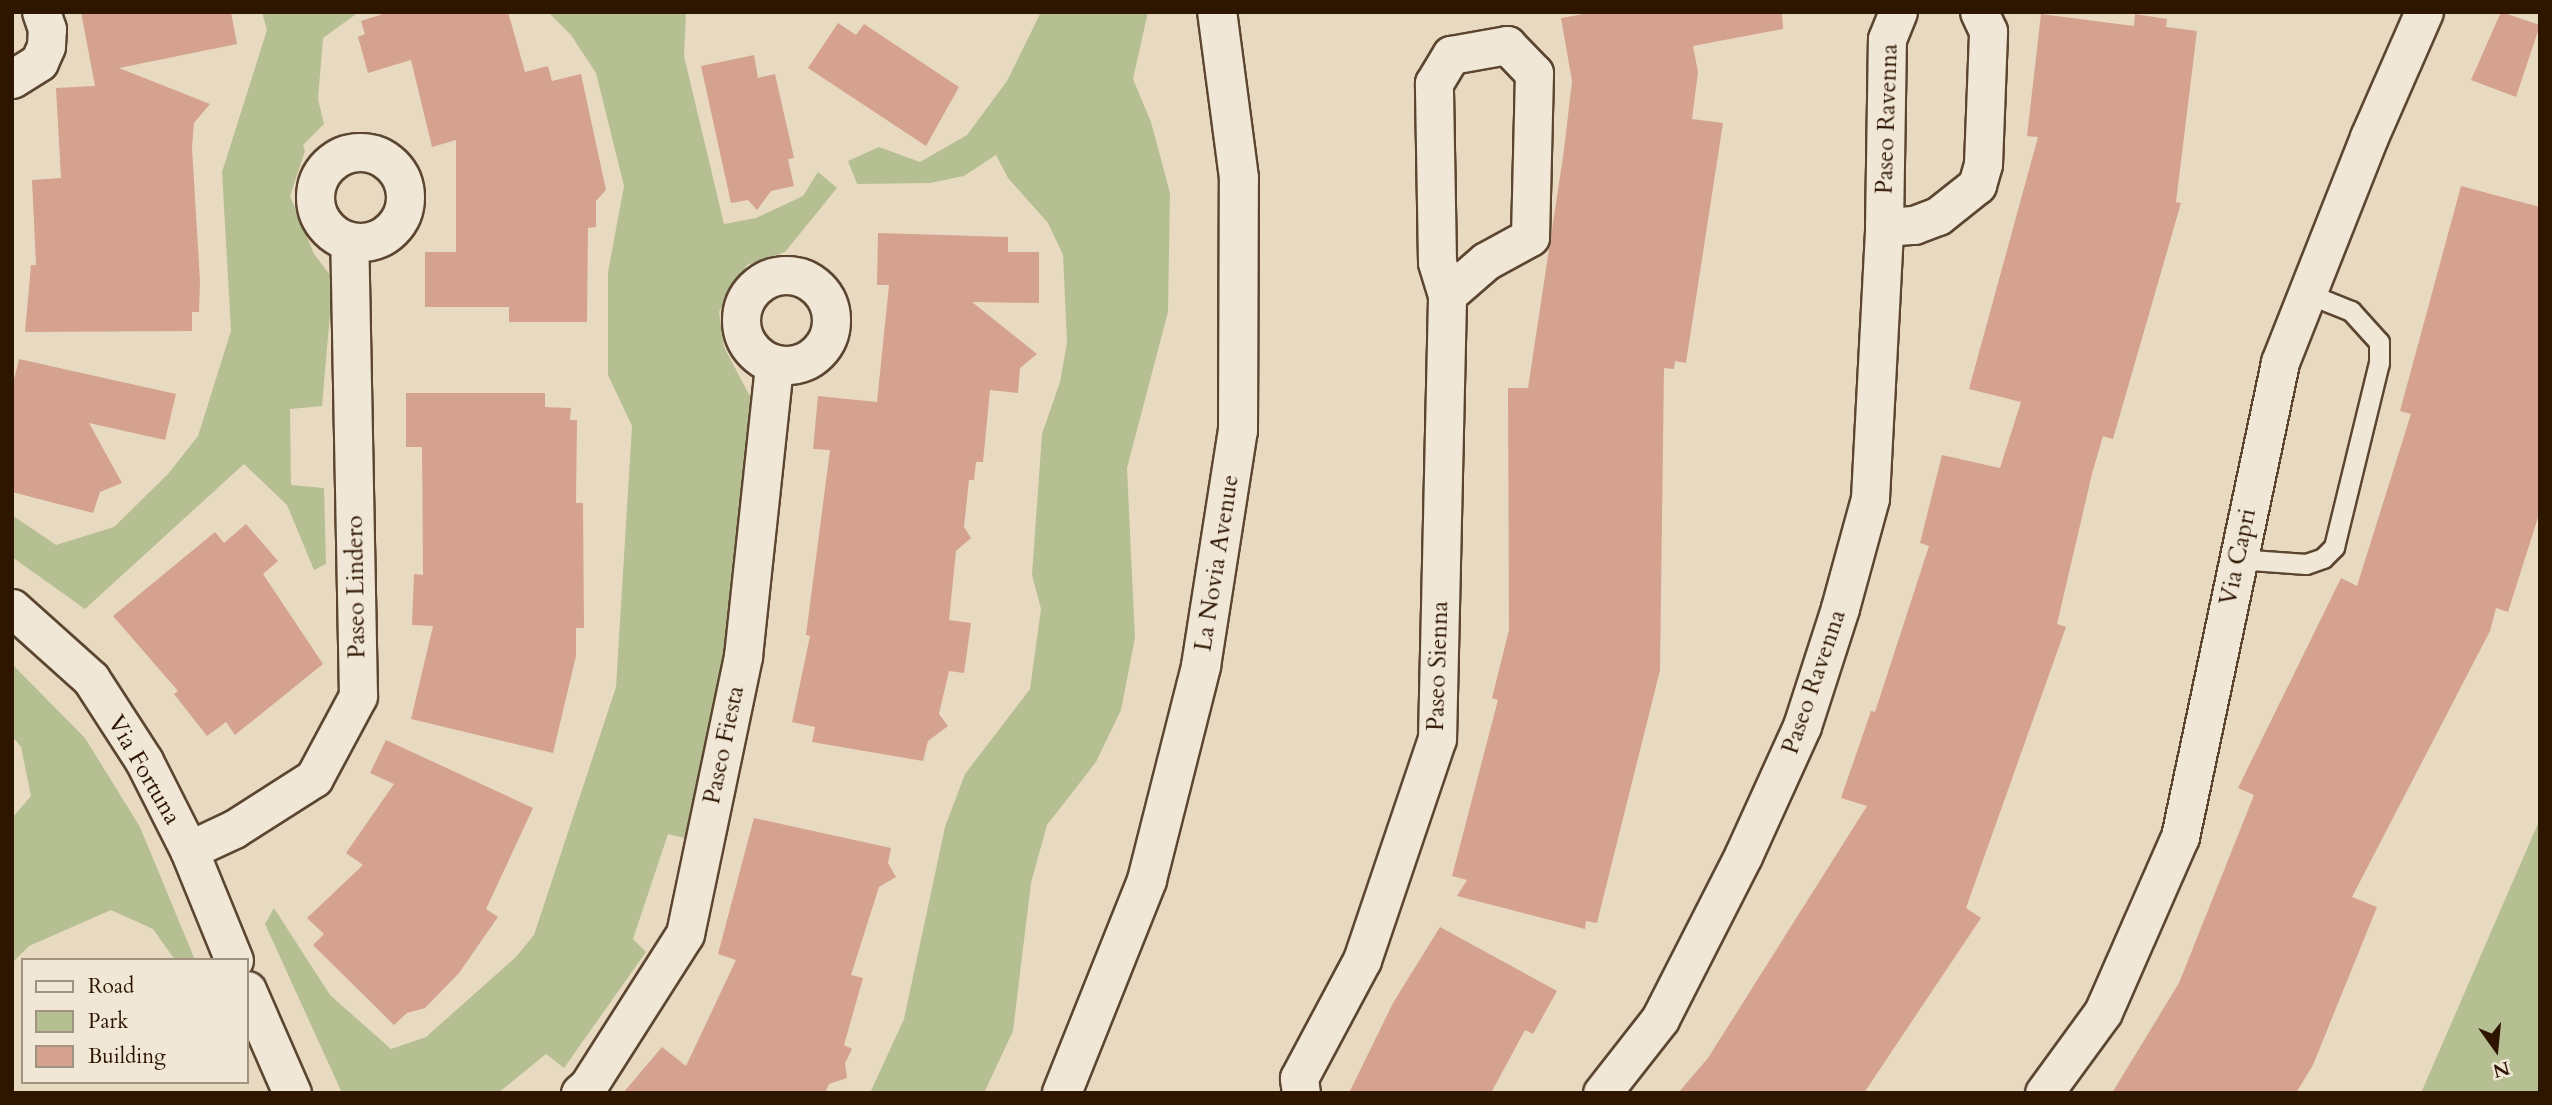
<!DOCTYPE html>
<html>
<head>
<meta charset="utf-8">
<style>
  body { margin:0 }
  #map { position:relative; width:2552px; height:1105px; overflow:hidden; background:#e8dac1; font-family:Cardo,serif }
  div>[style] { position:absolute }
  .green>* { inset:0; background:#b6bf92 }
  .building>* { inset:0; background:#d5a28f }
  .roads { filter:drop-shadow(2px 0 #5c4630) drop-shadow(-2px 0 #5c4630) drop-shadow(0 2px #5c4630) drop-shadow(0 -2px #5c4630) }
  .service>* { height:19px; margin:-9.5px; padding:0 9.5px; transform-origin:9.5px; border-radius:9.5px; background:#f0e7d7 }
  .minor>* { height:37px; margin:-18.5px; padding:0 18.5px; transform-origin:18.5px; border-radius:18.5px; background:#f0e7d7 }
  .minor>.ring { margin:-18.5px; padding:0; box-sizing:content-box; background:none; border:37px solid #f0e7d7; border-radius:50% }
  .secondary>* { height:38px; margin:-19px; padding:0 19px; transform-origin:19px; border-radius:19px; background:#f0e7d7 }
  span { translate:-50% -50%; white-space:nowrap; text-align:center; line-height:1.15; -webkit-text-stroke:6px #f0e7d7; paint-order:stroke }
  .street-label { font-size:24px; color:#2e1500 }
  .frame { position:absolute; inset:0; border:14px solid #2e1500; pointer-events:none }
  .legend { position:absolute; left:21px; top:958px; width:228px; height:126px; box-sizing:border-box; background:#f0e7d7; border:2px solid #a29381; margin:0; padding:9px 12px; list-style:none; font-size:21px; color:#2e1500 }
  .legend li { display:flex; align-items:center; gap:14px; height:35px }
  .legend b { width:35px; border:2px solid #a29381 }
  .north { position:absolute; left:2461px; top:1014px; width:70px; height:70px; -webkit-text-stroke:5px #f0e7d7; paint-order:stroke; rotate:165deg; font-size:19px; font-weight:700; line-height:28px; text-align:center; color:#2e1500 }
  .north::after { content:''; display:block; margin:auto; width:24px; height:32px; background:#2e1500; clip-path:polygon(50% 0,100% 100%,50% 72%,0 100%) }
</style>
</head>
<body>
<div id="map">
  <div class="green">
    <i style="clip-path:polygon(262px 12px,359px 12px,323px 38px,318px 99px,324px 124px,303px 145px,305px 151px,290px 196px,314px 254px,333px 279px,322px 406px,290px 409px,291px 485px,324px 488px,326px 564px,314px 570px,287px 505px,244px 464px,85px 609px,12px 557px,12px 515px,56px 545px,114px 527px,168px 474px,198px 436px,231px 331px,222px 172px,267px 30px)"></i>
    <i style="clip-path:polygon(548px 12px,686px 12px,684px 56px,724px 224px,756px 218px,803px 196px,818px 172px,837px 188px,785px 252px,747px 265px,719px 312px,724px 347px,753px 402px,724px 651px,685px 838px,668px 834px,633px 939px,646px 952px,564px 1068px,546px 1054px,498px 1093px,342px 1093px,265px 924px,274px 908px,330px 995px,391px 1049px,426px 1037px,516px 957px,534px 935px,616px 687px,632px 426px,608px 375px,608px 272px,624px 186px,596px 73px,571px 35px)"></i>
    <i style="clip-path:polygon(1041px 12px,1148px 12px,1133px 79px,1151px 122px,1170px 193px,1168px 312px,1127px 468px,1135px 638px,1121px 710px,1096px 762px,1047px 825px,1031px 883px,1013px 1031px,984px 1093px,870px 1093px,904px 1019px,945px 827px,965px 774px,1030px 689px,1041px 609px,1032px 575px,1042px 434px,1060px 382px,1067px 343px,1063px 255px,1048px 223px,1008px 178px,996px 155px,964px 176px,930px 183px,857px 184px,848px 161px,879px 147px,920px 162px,967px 135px,1007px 81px)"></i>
    <i style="clip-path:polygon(12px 664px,85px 738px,140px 827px,195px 960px,175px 960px,153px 929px,111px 910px,29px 946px,12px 963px,12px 818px,31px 796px,21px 747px,12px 736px)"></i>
    <i style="clip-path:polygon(2540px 819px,2540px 1093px,2421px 1093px)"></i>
  </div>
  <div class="building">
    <i style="clip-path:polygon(81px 12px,231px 12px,237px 44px,119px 68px,210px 104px,194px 123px,192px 147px,200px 281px,199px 312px,192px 312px,192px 331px,25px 332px,31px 265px,36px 265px,32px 180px,61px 178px,56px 88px,95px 86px)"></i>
    <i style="clip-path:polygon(389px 12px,508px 12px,525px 72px,548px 66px,552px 81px,581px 74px,606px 190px,596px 201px,596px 227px,588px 228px,587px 322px,509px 322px,509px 307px,425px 307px,425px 252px,456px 252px,456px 140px,432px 147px,411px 60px,368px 73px,358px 37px,365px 34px,361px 21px)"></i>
    <i style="clip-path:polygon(1595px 12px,1782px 12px,1783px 29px,1693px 46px,1698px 72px,1692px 119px,1723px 123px,1686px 363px,1675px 361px,1674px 369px,1664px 368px,1660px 670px,1597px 923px,1586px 921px,1585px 929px,1457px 896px,1467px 880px,1452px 876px,1498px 700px,1492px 698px,1509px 630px,1508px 388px,1528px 388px,1564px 150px,1572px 81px,1561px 18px)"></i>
    <i style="clip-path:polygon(2501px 12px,2540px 25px,2516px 97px,2471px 80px)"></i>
    <i style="clip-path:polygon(2041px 14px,2134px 26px,2135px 14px,2167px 19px,2166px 27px,2197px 31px,2176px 202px,2181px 203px,2113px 439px,2103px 436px,2092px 474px,2057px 624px,2066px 627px,1966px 908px,1981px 918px,1864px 1093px,1678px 1093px,1708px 1058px,1867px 806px,1841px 798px,1871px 711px,1875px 712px,1929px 546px,1920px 543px,1942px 455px,2000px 468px,2021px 402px,1969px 389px,2038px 137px,2027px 136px)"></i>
    <i style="clip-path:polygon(838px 23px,856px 35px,864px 24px,959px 87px,926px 146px,808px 68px)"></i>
    <i style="clip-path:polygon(754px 55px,758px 78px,775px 74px,794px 158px,788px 159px,794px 186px,771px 191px,757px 210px,748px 200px,731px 203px,701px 66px)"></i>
    <i style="clip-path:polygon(2461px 186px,2540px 207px,2540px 511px,2508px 612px,2496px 608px,2490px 631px,2352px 897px,2377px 907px,2313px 1065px,2296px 1093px,2112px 1093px,2179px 983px,2254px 795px,2238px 788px,2341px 578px,2357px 586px,2411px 414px,2400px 411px)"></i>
    <i style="clip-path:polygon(878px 233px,1008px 237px,1008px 252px,1039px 252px,1039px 303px,972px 302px,1037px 354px,1020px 368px,1018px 393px,990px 390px,983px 462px,976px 462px,974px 480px,969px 480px,964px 527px,971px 538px,956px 551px,949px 620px,971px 623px,964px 673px,949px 671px,939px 714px,948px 726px,928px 741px,923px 761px,812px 742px,815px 727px,792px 722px,810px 636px,806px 635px,830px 450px,813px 449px,818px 396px,877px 402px,889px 285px,877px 285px)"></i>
    <i style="clip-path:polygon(19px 359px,176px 394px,165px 440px,89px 423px,122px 483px,100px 492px,93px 513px,12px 492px,12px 388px)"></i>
    <i style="clip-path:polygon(406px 393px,545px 393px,545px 407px,571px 408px,570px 420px,577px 420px,576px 503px,583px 503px,584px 628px,576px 628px,576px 656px,553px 753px,411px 719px,433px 626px,412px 625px,414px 574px,423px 575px,422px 447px,406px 447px)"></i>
    <i style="clip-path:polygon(246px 524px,278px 561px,263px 574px,323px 664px,235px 735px,226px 722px,207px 736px,174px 694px,178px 691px,113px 616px,215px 532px,224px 543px)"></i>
    <i style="clip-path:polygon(386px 740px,533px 808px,486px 909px,498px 917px,459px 973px,425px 1008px,407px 1013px,394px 1025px,313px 945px,324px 934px,307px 918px,363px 865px,346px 853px,394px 784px,370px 773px)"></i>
    <i style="clip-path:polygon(754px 818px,891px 848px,888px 863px,896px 877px,879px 887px,851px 975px,863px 978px,844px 1045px,852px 1049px,845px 1063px,847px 1078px,829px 1084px,825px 1093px,623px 1093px,662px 1047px,686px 1066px,736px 960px,718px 954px)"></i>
    <i style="clip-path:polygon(1440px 927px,1557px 991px,1533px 1034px,1525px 1030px,1491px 1093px,1349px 1093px,1393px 1003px)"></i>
  </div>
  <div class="roads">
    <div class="service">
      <i style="left:2237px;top:559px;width:69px;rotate:4.1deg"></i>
      <i style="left:2306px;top:564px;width:18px;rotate:-19deg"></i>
      <i style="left:2323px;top:558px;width:16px;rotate:-45deg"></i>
      <i style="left:2334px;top:547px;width:189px;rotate:-76.3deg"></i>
      <i style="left:2379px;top:363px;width:21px;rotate:-90deg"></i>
      <i style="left:2379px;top:342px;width:42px;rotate:-132.1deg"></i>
      <i style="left:2351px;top:311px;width:48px;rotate:-158.2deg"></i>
    </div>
    <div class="minor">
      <i style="left:12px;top:79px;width:32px;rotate:-32deg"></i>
      <i style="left:39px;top:62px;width:17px;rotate:-66deg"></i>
      <i style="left:46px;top:46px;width:17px;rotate:-87deg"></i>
      <i style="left:47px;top:29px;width:18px;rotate:-109deg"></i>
      <i class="ring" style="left:315px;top:152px;width:53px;height:53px"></i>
      <i style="left:1884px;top:227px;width:30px;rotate:-4deg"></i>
      <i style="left:1914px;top:225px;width:26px;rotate:-21deg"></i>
      <i style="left:1938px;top:216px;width:50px;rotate:-38.5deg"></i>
      <i style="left:1977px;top:185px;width:22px;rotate:-74deg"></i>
      <i style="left:1983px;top:164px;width:133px;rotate:-87.8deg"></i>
      <i style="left:1988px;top:31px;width:21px;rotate:-115deg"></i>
      <i class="ring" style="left:741px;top:275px;width:53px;height:53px"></i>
      <i style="left:12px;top:608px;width:106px;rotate:41.9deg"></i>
      <i style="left:91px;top:679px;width:98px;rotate:57.1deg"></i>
      <i style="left:144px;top:761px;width:100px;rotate:63.2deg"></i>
      <i style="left:189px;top:850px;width:119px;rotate:67.8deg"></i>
      <i style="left:189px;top:850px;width:50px;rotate:-25deg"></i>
      <i style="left:234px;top:829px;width:95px;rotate:-32.5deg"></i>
      <i style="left:314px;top:778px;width:93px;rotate:-61.8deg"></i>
      <i style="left:358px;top:696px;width:455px;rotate:-91.1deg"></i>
      <i style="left:247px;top:990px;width:112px;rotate:66.4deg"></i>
      <i style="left:580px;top:1093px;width:11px;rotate:-41deg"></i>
      <i style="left:588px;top:1086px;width:180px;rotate:-57.5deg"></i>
      <i style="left:685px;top:934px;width:284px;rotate:-78.2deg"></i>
      <i style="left:743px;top:656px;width:294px;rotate:-83.9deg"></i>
      <i style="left:1301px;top:1093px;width:15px;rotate:-98deg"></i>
      <i style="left:1299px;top:1078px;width:134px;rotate:-61.9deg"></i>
      <i style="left:1362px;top:960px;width:233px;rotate:-71.3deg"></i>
      <i style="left:1437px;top:739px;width:444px;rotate:-88.7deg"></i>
      <i style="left:1447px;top:295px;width:34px;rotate:-107deg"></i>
      <i style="left:1437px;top:262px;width:179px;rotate:-91deg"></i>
      <i style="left:1434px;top:83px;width:33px;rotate:-59deg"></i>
      <i style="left:1451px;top:55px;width:57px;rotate:-10.1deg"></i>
      <i style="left:1507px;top:45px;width:39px;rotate:46deg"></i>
      <i style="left:1534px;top:73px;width:164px;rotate:91.4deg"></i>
      <i style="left:1530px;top:237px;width:50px;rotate:151.4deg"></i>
      <i style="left:1486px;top:261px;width:52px;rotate:138.9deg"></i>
      <i style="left:1602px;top:1093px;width:94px;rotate:-51.9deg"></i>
      <i style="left:1660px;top:1019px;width:183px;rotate:-63deg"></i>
      <i style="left:1743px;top:856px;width:143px;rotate:-65.6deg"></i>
      <i style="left:1802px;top:726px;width:124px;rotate:-72.1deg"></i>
      <i style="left:1840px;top:608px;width:114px;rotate:-74.7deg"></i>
      <i style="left:1870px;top:498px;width:271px;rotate:-87deg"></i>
      <i style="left:1884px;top:227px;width:188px;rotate:-89.1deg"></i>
      <i style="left:1887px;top:39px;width:29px;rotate:-68deg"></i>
      <i style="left:2044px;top:1093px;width:100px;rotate:-53.9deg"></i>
      <i style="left:2103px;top:1012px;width:191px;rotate:-66.3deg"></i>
      <i style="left:2180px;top:837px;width:485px;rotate:-78.1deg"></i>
      <i style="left:2280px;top:362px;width:242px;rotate:-68.4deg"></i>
      <i style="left:2369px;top:137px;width:137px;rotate:-66.3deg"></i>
    </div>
    <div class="secondary">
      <i style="left:1062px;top:1093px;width:229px;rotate:-68.2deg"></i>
      <i style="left:1147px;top:880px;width:221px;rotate:-75.8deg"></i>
      <i style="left:1201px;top:666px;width:238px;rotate:-81.1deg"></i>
      <i style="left:1238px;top:431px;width:253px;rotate:-89.8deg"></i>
      <i style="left:1239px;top:178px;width:167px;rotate:-97.5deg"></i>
    </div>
  </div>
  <div class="street-label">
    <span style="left:1887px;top:119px;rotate:-88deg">Paseo Ravenna</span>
    <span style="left:2238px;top:557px;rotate:-78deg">Via Capri</span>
    <span style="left:1217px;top:563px;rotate:-81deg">La Novia Avenue</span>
    <span style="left:356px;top:587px;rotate:-91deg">Paseo Lindero</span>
    <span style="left:1438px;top:666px;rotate:-88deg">Paseo Sienna</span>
    <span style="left:1814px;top:682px;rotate:-71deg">Paseo Ravenna</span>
    <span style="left:724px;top:745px;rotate:-78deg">Paseo Fiesta</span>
    <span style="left:144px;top:770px;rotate:60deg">Via Fortuna</span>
  </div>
  <div class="frame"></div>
  <ul class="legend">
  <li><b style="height:9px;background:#f0e7d7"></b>Road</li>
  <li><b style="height:19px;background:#b6bf92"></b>Park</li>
  <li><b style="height:19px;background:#d5a28f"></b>Building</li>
  </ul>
  <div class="north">N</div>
</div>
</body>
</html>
